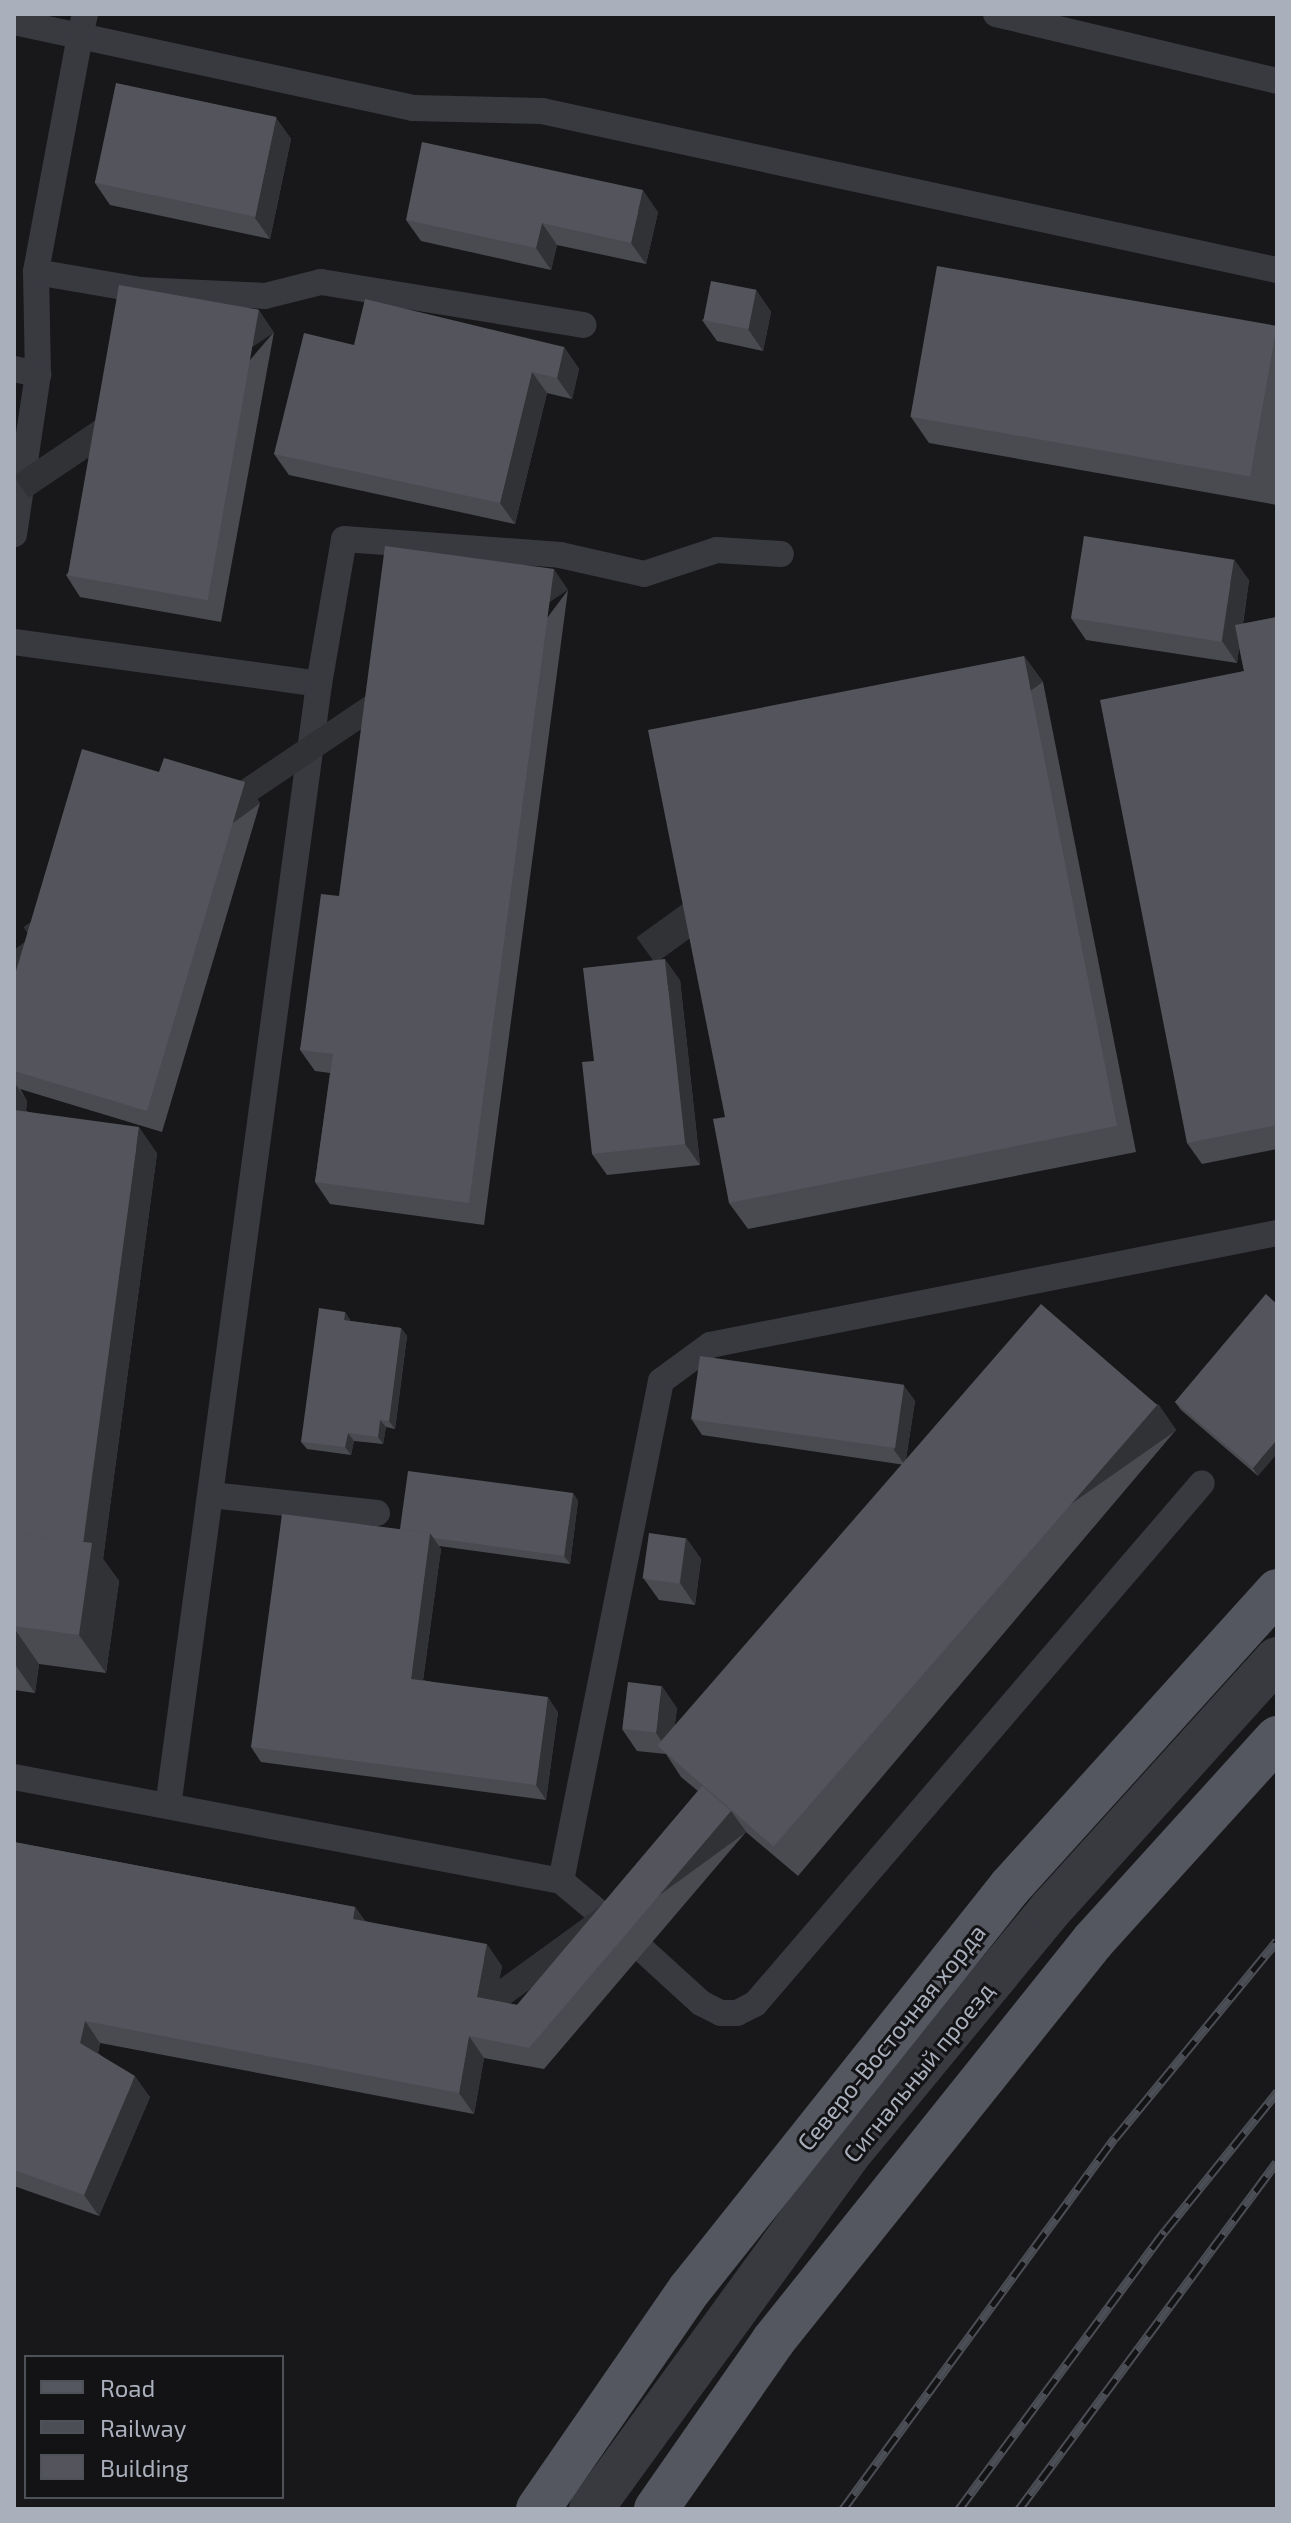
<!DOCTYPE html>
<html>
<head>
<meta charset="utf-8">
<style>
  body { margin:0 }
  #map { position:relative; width:1291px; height:2523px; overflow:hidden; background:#18181b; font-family:"Exo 2",sans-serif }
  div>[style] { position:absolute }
  .service>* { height:26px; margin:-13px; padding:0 13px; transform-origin:13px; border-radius:13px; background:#393a40 }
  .tertiary>* { height:44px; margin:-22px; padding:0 22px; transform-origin:22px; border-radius:22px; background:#393a40 }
  .primary>* { height:44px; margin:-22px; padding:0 22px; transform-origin:22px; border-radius:22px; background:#54575f }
  .rail>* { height:9px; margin-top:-4.5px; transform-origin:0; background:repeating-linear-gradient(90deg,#131316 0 18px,#4b4e55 0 36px); box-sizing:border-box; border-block:2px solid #4b4e55 }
  .wall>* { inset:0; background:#494b50 }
  .shaded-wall>* { inset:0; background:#313236; transform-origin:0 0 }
  .building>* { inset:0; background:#54555c; transform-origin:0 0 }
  span { translate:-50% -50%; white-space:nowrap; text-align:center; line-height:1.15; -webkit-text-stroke:6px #131316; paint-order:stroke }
  .street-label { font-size:24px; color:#a9afbb }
  .frame { position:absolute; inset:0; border:16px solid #a9afbb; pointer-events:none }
  .legend { position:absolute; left:24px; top:2355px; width:260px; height:144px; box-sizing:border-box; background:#131316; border:2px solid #4f5158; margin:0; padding:10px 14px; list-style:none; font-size:24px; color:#a9afbb }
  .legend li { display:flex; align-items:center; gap:16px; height:40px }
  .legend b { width:40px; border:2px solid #4f5158 }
</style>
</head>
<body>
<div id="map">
  <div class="service">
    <i style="left:85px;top:14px;width:23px;rotate:103deg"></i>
    <i style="left:80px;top:36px;width:341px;rotate:12.2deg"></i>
    <i style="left:413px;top:108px;width:129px;rotate:1.3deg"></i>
    <i style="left:542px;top:111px;width:752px;rotate:12.21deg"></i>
    <i style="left:996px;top:14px;width:289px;rotate:13.4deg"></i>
    <i style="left:14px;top:22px;width:67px;rotate:12deg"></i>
    <i style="left:80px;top:36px;width:240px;rotate:100.6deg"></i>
    <i style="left:36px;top:272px;width:102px;rotate:88.9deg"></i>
    <i style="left:38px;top:374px;width:162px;rotate:98.5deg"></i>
    <i style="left:36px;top:272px;width:106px;rotate:9.8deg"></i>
    <i style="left:140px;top:290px;width:125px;rotate:2.7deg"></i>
    <i style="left:265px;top:296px;width:58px;rotate:-14deg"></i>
    <i style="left:321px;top:282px;width:266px;rotate:9.3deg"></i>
    <i style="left:14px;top:369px;width:25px;rotate:12deg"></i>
    <i style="left:14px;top:642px;width:308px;rotate:7.8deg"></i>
    <i style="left:319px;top:684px;width:1132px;rotate:97.66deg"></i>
    <i style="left:319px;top:684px;width:147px;rotate:-80.2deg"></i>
    <i style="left:344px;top:539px;width:217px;rotate:4.2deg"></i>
    <i style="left:560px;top:555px;width:86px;rotate:12.7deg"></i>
    <i style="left:644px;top:574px;width:77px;rotate:-18.2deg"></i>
    <i style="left:717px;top:550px;width:64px;rotate:3.6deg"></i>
    <i style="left:211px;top:1495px;width:167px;rotate:6.2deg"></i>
    <i style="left:14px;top:1777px;width:557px;rotate:10.77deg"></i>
    <i style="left:561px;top:1881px;width:510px;rotate:-78.69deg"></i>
    <i style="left:661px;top:1381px;width:61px;rotate:-36.3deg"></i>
    <i style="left:710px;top:1345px;width:578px;rotate:-11.17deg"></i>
    <i style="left:561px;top:1881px;width:72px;rotate:39.9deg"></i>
    <i style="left:644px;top:1951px;width:77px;rotate:42.4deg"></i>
    <i style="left:701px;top:2003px;width:22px;rotate:27deg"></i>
    <i style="left:721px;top:2013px;width:16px"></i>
    <i style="left:737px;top:2013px;width:20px;rotate:-27deg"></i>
    <i style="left:755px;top:2004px;width:686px;rotate:-49.37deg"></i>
  </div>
  <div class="tertiary">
    <i style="left:591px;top:2509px;width:445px;rotate:-54deg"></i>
    <i style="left:853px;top:2149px;width:310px;rotate:-50.5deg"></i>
    <i style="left:1050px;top:1910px;width:338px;rotate:-47.9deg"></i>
  </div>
  <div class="primary">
    <i style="left:538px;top:2509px;width:267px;rotate:-55.4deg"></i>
    <i style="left:690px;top:2289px;width:514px;rotate:-51.48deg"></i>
    <i style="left:1010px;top:1887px;width:399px;rotate:-47.9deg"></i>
    <i style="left:656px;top:2509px;width:205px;rotate:-55.1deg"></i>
    <i style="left:773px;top:2341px;width:512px;rotate:-51.34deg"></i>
    <i style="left:1093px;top:1941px;width:274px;rotate:-47.8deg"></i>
  </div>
  <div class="rail">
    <i style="left:843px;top:2509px;width:460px;rotate:-53.8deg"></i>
    <i style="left:1115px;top:2138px;width:255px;rotate:-50.6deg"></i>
    <i style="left:959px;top:2509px;width:346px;rotate:-53.5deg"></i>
    <i style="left:1165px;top:2231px;width:179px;rotate:-51.1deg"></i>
    <i style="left:1019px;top:2509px;width:432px;rotate:-53.4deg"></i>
  </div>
  <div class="wall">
    <i style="clip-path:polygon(276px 118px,291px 139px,270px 239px,110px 205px,95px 183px)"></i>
    <i style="clip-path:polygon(658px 212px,646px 264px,557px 245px,551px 270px,421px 241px,406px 220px)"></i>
    <i style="clip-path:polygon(756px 290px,771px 312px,763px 351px,717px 341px,702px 320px)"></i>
    <i style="clip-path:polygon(1277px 326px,1277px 505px,929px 443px,911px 417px)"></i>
    <i style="clip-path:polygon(274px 332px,221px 622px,80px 597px,66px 575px)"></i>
    <i style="clip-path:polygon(354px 345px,564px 347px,579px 369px,572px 399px,547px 393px,515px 524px,289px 475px,274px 454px)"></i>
    <i style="clip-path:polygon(1249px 580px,1243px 624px,1277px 617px,1277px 1149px,1202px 1164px,1187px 1143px,1244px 671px,1239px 647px,1237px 663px,1086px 640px,1071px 618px)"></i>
    <i style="clip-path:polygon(568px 590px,484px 1225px,330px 1204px,315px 1182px,330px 1073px,315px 1071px,300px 1050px,339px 896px)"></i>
    <i style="clip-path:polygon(1024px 656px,1043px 682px,1136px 1152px,748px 1229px,729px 1203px,725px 1117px)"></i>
    <i style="clip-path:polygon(159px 772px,245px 782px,260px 803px,162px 1132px,20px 1089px,27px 1101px,26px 1111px,157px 1153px,103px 1559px,119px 1581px,106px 1673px,39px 1664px,35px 1693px,14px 1690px,14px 978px)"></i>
    <i style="clip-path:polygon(680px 980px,700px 1165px,607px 1175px,592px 1154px,594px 1061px)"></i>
    <i style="clip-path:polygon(1266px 1294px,1258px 1476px,1181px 1410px,1175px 1402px)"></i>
    <i style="clip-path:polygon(345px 1312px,350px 1320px,350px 1321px,401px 1328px,407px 1336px,395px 1429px,386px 1427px,383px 1444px,354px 1441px,351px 1455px,307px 1449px,301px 1442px)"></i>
    <i style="clip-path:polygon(904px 1386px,915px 1401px,905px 1465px,702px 1435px,692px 1420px)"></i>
    <i style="clip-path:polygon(1158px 1404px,1176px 1430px,798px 1876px,746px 1832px,544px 2069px,484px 2058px,474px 2114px,100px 2043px,98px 2053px,150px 2097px,99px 2216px,14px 2186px,14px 1842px,355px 1907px,365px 1921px,502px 1966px,495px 2000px,517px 2005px,698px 1791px,681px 1777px,666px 1754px,637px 1751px,622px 1729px,677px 1708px,673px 1738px)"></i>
    <i style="clip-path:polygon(573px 1493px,578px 1501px,570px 1564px,439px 1546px,441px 1549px,423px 1680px,558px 1712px,546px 1800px,261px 1762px,251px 1747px,400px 1529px)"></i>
    <i style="clip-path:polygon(686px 1538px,701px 1559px,695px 1605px,659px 1600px,644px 1579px)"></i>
  </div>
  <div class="shaded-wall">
    <i style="clip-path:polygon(276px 118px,291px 139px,270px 239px,255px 218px)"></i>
    <i style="clip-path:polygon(643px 190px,658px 212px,646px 264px,631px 243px)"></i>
    <i style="clip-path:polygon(542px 223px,557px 245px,551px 270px,536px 248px)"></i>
    <i style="clip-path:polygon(756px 290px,771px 312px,763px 351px,748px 329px)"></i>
    <i style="left:259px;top:310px;width:27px;height:296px;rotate:56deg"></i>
    <i style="clip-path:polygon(564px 347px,579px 369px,572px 399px,557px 378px)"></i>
    <i style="clip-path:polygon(532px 372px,547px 393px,515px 524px,500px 503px)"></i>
    <i style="clip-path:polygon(1234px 559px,1249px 580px,1237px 663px,1222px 641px)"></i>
    <i style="left:554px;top:569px;width:25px;height:640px;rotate:56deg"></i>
    <i style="left:1024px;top:656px;width:32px;height:479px;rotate:54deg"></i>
    <i style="left:245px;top:782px;width:26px;height:343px;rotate:54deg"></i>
    <i style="clip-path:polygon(665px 959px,680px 980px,700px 1165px,685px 1144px)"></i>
    <i style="clip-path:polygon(14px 1082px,27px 1101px,23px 1135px,14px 1122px)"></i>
    <i style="clip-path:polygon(139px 1127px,157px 1153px,103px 1559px,119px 1581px,106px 1673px,79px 1635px,82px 1552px)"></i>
    <i style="clip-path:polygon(345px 1312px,350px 1320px,349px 1328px,344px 1320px)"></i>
    <i style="clip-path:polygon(401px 1328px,407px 1336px,395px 1429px,389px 1421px)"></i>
    <i style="clip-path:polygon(904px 1386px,915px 1401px,905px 1465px,894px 1450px)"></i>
    <i style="left:1158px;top:1404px;width:32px;height:585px;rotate:55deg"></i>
    <i style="clip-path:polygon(380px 1420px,386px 1427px,383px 1444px,378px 1437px)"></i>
    <i style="clip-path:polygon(348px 1433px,354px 1441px,351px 1455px,345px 1447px)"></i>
    <i style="clip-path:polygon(1277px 1440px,1277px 1454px,1258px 1476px,1253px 1468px)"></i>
    <i style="clip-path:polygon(573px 1493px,578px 1501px,570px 1564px,564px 1556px)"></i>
    <i style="clip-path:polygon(430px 1533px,441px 1549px,421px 1694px,411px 1679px)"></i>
    <i style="clip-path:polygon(686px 1538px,701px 1559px,695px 1605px,680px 1583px)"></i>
    <i style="clip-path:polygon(14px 1628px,39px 1664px,35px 1693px,14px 1663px)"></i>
    <i style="clip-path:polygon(662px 1686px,677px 1708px,671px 1755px,656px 1733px)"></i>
    <i style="clip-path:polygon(548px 1697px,558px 1712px,546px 1800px,536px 1785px)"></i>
    <i style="left:731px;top:1811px;width:26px;height:311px;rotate:54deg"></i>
    <i style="clip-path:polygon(355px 1907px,370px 1929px,353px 1919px)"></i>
    <i style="clip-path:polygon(487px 1944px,502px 1966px,492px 2018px,477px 1997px)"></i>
    <i style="clip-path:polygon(85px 2021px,100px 2043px,95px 2064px,80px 2043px)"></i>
    <i style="clip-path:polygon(469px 2036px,484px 2058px,474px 2114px,459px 2093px)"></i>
    <i style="clip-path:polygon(135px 2076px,150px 2097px,99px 2216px,84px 2195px)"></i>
  </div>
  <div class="building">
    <i style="left:116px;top:83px;width:164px;height:102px;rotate:12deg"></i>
    <i style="clip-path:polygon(422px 142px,643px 190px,631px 243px,542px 223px,536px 248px,406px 220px)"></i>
    <i style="left:937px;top:266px;width:345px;height:153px;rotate:10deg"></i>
    <i style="left:711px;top:281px;width:46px;height:40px;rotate:11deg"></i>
    <i style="left:119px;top:285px;width:142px;height:295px;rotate:10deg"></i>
    <i style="clip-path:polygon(365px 299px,564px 347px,557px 378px,532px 372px,500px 503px,274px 454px,304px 333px,354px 345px)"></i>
    <i style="left:1084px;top:536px;width:152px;height:83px;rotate:9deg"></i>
    <i style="clip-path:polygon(385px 546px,554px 569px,469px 1203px,315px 1182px,333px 1054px,300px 1050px,321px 894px,339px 896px)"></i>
    <i style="clip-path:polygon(1277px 617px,1277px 1125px,1187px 1143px,1100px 700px,1244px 671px,1235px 625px)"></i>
    <i style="clip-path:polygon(1024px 656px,1117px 1126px,729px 1203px,713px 1119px,725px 1117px,648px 730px)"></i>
    <i style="clip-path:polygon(82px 749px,159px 772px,164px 758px,245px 782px,147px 1111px,14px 1071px,14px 978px)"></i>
    <i style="clip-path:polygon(665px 959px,685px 1144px,592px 1154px,582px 1062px,594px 1061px,583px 968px)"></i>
    <i style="clip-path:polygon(14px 1110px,139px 1127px,83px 1542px,14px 1533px)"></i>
    <i style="clip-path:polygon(1266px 1294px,1277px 1304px,1277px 1440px,1253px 1468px,1175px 1402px)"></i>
    <i style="left:1041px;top:1304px;width:154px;height:585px;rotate:41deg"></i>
    <i style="clip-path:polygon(319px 1308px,345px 1312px,344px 1320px,401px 1328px,389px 1421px,380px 1420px,378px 1437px,348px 1433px,345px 1447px,301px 1442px)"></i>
    <i style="left:700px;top:1356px;width:206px;height:64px;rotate:8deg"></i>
    <i style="clip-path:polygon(408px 1471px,573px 1493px,564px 1556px,434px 1538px,430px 1533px,400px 1529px)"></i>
    <i style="clip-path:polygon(282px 1514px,430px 1533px,411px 1679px,548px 1697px,536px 1785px,251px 1747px)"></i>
    <i style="clip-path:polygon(14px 1533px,92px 1543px,79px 1635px,14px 1626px)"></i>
    <i style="left:649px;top:1533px;width:37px;height:46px;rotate:8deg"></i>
    <i style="left:628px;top:1682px;width:34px;height:47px;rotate:7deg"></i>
    <i style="clip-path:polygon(702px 1786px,731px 1811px,529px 2048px,469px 2036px,459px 2093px,85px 2021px,80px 2043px,135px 2076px,84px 2195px,14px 2170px,14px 1842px,355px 1907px,353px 1919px,487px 1944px,477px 1997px,517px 2005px)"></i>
  </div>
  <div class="street-label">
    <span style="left:891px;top:2037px;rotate:-51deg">Северо-Восточная хорда</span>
    <span style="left:918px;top:2072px;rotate:-51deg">Сигнальный проезд</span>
  </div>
  <div class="frame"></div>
  <ul class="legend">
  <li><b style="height:10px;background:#54575f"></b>Road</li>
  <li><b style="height:10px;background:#4b4e55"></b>Railway</li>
  <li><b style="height:22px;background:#54555c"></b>Building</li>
  </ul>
</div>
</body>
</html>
